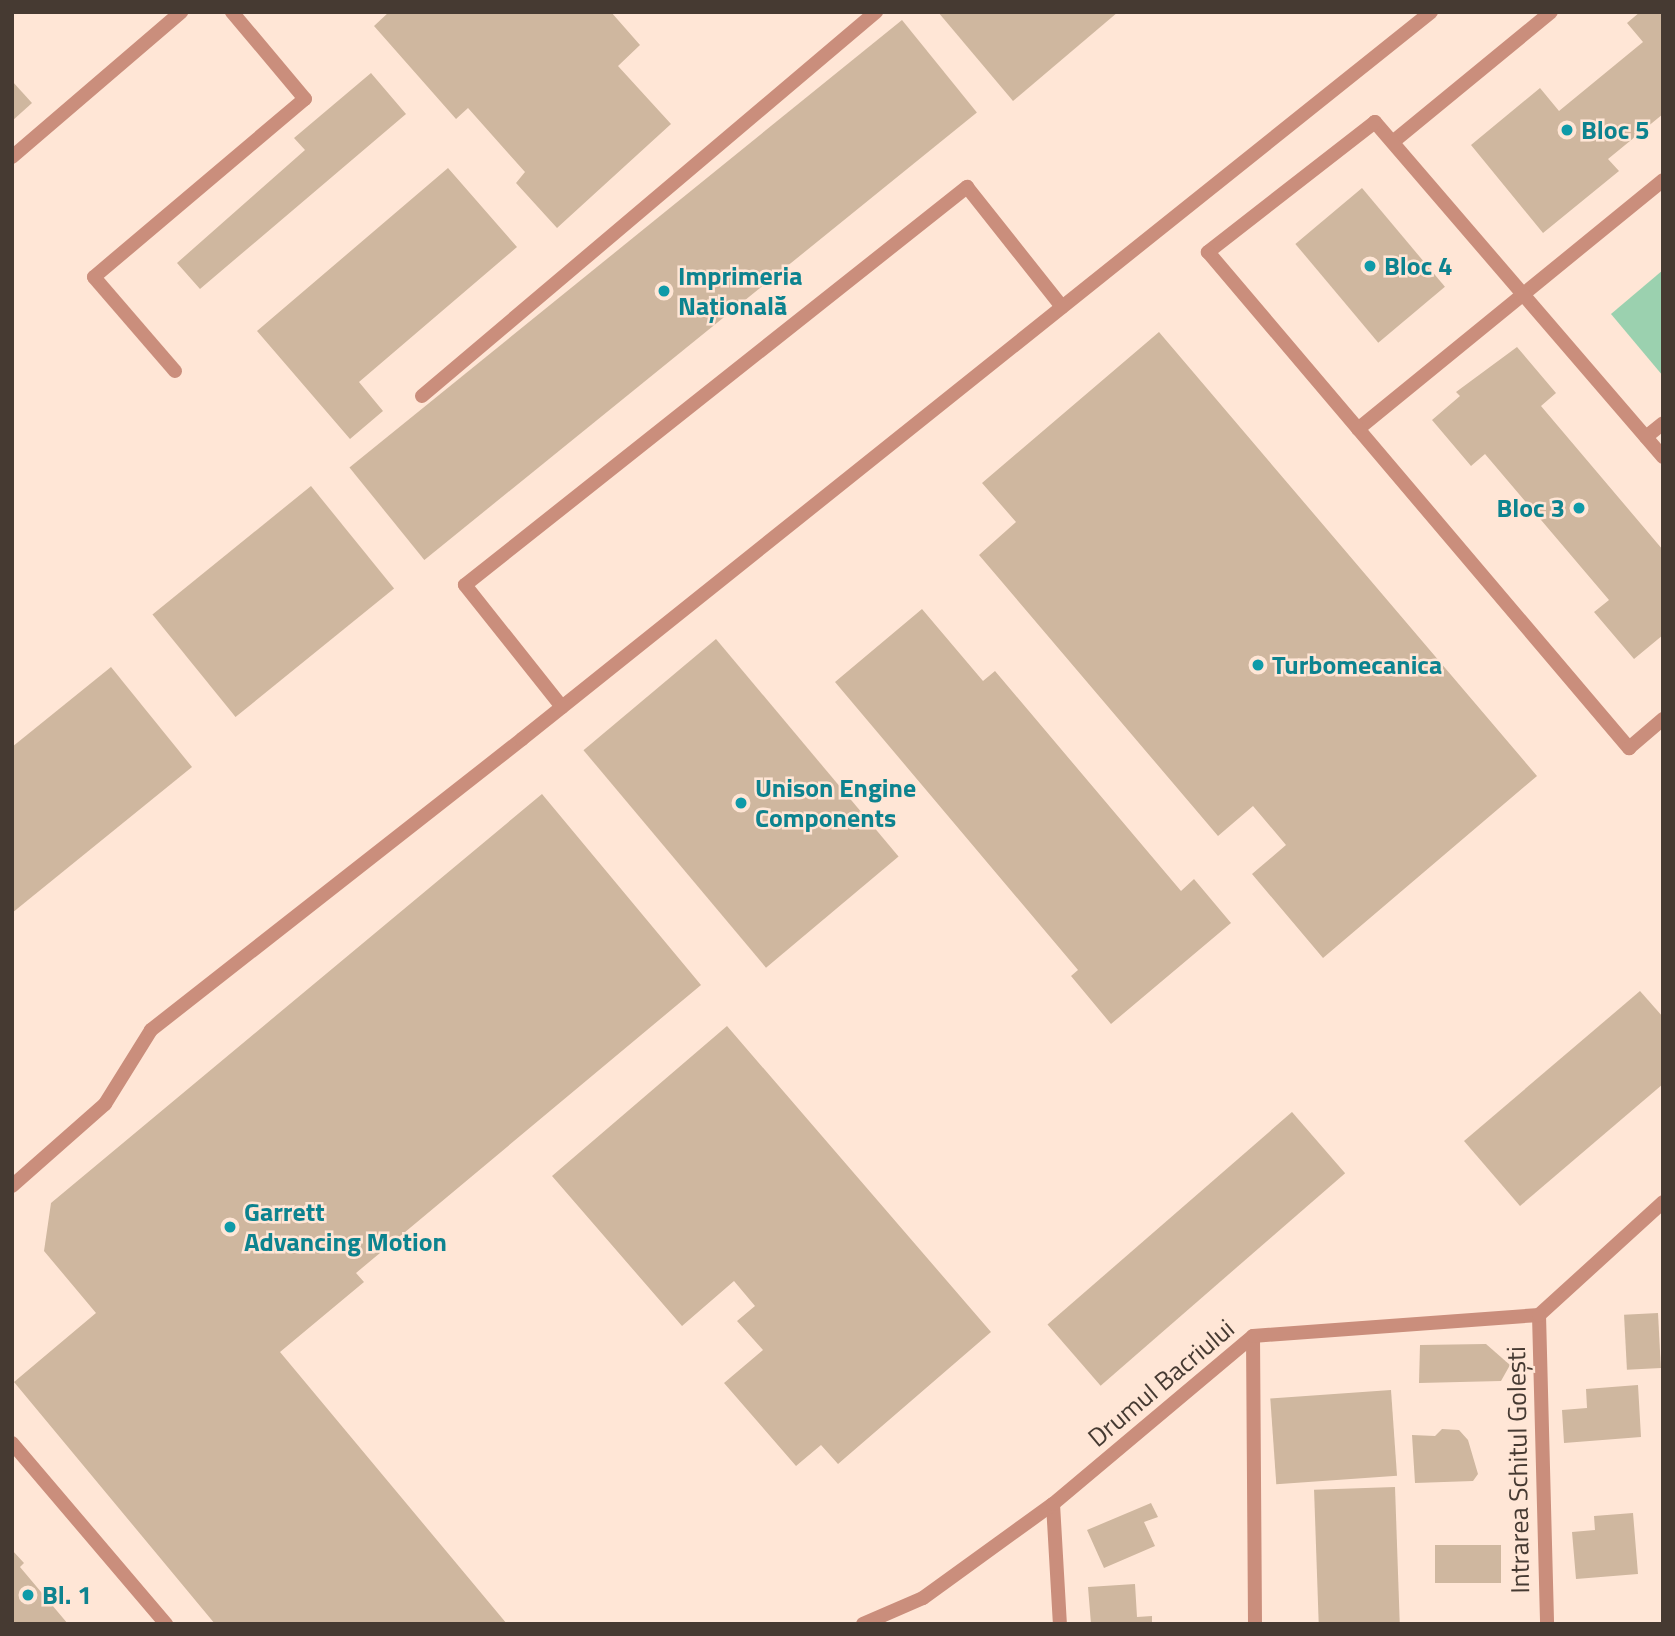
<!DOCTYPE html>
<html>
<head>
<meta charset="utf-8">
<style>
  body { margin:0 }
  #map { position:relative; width:1675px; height:1636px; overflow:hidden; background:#ffe6d6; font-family:"Titillium Web",sans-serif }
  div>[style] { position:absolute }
  .green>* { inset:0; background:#9bd1af }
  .building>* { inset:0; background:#cfb79f; transform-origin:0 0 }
  .service>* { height:14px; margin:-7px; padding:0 7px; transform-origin:7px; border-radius:7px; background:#ca8e7c }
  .minor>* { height:14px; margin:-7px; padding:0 7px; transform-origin:7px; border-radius:7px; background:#ca8e7c }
  .dots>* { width:19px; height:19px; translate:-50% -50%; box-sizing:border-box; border:4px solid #ffe6d6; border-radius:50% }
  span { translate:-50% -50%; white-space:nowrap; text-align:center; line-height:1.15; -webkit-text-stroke:5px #ffe6d6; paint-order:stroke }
  .culture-label { font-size:26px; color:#0d838f; font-weight:700 }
  .left { translate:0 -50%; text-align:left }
  .right { translate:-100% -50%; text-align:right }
  .street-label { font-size:26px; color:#463a32 }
  .frame { position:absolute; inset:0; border:14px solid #463a32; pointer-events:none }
</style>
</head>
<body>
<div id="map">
  <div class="green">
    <i style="clip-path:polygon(1663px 270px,1663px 376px,1611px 314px)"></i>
  </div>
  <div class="building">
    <i style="clip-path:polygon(389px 12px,611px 12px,640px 45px,618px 66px,671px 124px,557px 228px,516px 183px,525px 172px,468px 108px,456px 119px,374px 26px)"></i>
    <i style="clip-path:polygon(938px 12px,1118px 12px,1013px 101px)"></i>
    <i style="clip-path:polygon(1640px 12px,1663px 12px,1663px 114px,1608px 159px,1619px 171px,1543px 233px,1471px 145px,1540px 88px,1559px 111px,1643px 42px,1627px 23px)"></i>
    <i style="left:902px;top:20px;width:119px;height:711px;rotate:51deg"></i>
    <i style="clip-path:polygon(371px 73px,406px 114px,200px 289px,177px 263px,305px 150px,294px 138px)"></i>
    <i style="clip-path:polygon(12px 81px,32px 103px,12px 121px)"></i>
    <i style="clip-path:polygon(448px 168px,517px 247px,359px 382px,383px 411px,350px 439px,257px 331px)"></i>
    <i style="left:1362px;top:188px;width:129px;height:87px;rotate:50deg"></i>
    <i style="clip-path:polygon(1159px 332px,1537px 776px,1323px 958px,1252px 874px,1286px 845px,1253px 806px,1218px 836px,979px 555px,1016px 522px,982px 483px)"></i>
    <i style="clip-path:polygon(1517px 347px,1556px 393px,1541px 406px,1663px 550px,1663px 635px,1634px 659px,1594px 612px,1609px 600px,1485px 454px,1471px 466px,1432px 420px,1460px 396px,1456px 392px)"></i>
    <i style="left:311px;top:486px;width:132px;height:204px;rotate:51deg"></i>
    <i style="clip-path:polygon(922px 609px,983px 681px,995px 671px,1181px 891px,1194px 879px,1231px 923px,1111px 1024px,1071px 976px,1078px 970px,835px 682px)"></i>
    <i style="left:716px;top:639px;width:284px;height:173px;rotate:50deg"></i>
    <i style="clip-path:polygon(111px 667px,192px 767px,12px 913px,12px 747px)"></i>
    <i style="clip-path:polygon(542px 794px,701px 985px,356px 1273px,364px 1282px,280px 1352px,507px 1624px,215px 1624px,14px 1382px,96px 1313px,44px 1251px,51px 1203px)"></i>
    <i style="clip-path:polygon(1640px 991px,1663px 1017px,1663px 1084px,1520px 1206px,1464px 1141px)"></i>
    <i style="clip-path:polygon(727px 1026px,991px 1332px,838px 1464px,821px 1445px,796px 1466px,724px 1383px,763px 1350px,737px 1321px,755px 1306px,734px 1281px,682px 1326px,552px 1176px)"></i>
    <i style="left:1292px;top:1112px;width:81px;height:324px;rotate:49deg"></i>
    <i style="left:1658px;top:1313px;width:55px;height:34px;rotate:87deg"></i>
    <i style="clip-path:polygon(1486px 1344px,1510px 1365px,1501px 1381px,1419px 1383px,1420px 1345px)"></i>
    <i style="clip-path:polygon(1638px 1385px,1641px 1437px,1564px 1443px,1562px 1410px,1587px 1408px,1586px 1389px)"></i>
    <i style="left:1391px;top:1390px;width:86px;height:121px;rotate:86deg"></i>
    <i style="clip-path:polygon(1442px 1429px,1459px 1430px,1468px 1440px,1478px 1474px,1473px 1481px,1415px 1483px,1412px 1435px,1435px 1436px)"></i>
    <i style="left:1395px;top:1487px;width:137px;height:81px;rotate:88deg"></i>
    <i style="clip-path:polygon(1151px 1503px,1158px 1517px,1144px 1522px,1155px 1546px,1104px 1568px,1087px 1530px)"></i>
    <i style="clip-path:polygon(1633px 1513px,1638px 1574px,1576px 1579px,1572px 1532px,1595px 1530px,1594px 1516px)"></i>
    <i style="left:1501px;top:1545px;width:38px;height:66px;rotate:90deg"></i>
    <i style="clip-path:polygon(12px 1550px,24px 1563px,20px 1567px,68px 1624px,12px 1624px)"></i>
    <i style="clip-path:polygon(1135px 1584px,1137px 1617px,1152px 1616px,1152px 1624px,1091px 1624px,1088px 1587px)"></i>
  </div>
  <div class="service">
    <i style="left:1394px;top:141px;width:203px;rotate:-39.4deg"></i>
    <i style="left:12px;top:157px;width:223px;rotate:-40.6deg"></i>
    <i style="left:175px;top:371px;width:124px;rotate:-130.8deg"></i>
    <i style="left:94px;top:277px;width:276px;rotate:-40.2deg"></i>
    <i style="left:305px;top:99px;width:114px;rotate:-130deg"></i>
    <i style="left:422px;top:396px;width:595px;rotate:-40.23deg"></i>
    <i style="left:1358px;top:429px;width:394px;rotate:-39.2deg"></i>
    <i style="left:1646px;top:437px;width:22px;rotate:-39deg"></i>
    <i style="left:1663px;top:457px;width:442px;rotate:-130.7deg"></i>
    <i style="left:1375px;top:122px;width:212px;rotate:142.1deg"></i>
    <i style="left:1208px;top:252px;width:651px;rotate:49.68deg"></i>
    <i style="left:1629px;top:748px;width:45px;rotate:-40.5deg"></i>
    <i style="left:562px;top:707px;width:156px;rotate:-128.5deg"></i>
    <i style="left:465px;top:585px;width:641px;rotate:-38.41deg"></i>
    <i style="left:967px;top:187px;width:153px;rotate:51.6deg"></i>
    <i style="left:12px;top:1186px;width:124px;rotate:-41.4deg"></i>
    <i style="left:105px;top:1104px;width:87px;rotate:-58.1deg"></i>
    <i style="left:151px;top:1030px;width:472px;rotate:-38.1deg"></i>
    <i style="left:522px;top:739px;width:1164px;rotate:-38.65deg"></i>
    <i style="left:12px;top:1443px;width:238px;rotate:49.6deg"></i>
  </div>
  <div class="minor">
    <i style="left:1539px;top:1315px;width:309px;rotate:88.5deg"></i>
    <i style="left:1253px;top:1336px;width:288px;rotate:89.6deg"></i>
    <i style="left:1053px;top:1504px;width:120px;rotate:86.7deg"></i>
    <i style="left:863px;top:1624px;width:65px;rotate:-23.4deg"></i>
    <i style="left:923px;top:1598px;width:160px;rotate:-35.9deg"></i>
    <i style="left:1053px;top:1504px;width:261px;rotate:-40deg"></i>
    <i style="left:1253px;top:1336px;width:287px;rotate:-4.2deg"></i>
    <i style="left:1539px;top:1315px;width:168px;rotate:-42.3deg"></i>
  </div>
  <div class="dots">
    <i style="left:1567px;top:130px;background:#0f9aa8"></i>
    <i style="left:1370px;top:266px;background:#0f9aa8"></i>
    <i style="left:664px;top:291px;background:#0f9aa8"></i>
    <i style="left:1579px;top:508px;background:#0f9aa8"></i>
    <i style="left:1258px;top:665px;background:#0f9aa8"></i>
    <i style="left:741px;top:803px;background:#0f9aa8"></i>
    <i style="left:230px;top:1227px;background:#0f9aa8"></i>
    <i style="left:28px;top:1595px;background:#0f9aa8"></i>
  </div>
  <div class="culture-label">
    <span class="left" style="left:1581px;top:130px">Bloc 5</span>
    <span class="left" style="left:1384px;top:266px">Bloc 4</span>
    <span class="left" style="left:678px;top:291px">Imprimeria<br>Națională</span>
    <span class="right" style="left:1565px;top:508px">Bloc 3</span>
    <span class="left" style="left:1272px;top:665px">Turbomecanica</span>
    <span class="left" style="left:755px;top:803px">Unison Engine<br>Components</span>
    <span class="left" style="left:244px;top:1227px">Garrett<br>Advancing Motion</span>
    <span class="left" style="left:42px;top:1595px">Bl. 1</span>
  </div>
  <div class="street-label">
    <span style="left:1161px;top:1383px;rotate:-40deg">Drumul Bacriului</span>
    <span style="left:1518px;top:1470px;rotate:-91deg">Intrarea Schitul Golești</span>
  </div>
  <div class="frame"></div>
</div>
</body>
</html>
